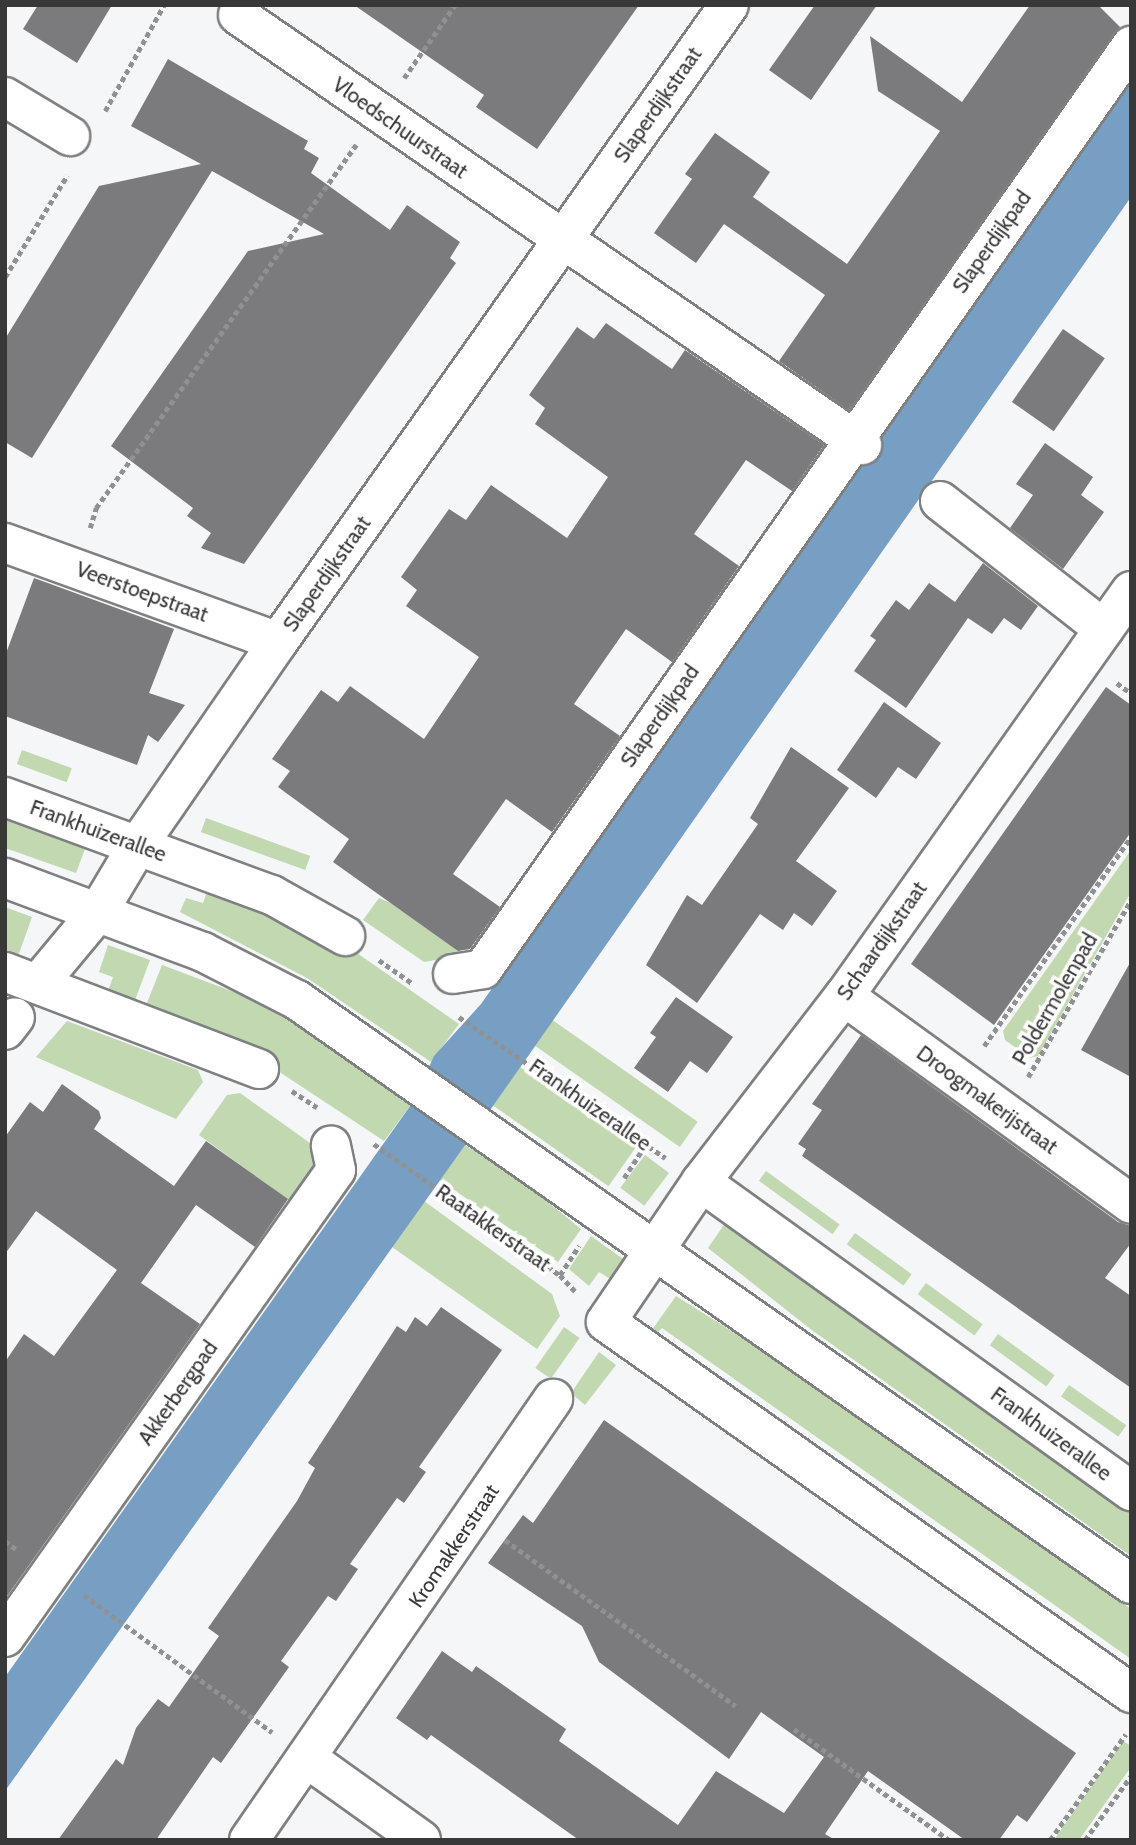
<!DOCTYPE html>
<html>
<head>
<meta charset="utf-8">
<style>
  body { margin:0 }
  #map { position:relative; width:1136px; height:1845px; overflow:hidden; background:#f4f6f8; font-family:Cabin,sans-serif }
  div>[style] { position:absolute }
  .green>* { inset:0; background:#c1d8b0; transform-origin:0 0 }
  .water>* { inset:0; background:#779fc3 }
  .building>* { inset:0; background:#7b7a7c; transform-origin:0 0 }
  .path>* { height:4.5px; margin-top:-2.25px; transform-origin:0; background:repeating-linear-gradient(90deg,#909192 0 5px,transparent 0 8.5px) }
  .roads { filter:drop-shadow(2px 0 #7e8082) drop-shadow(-2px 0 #7e8082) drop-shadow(0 2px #7e8082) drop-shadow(0 -2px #7e8082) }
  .street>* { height:38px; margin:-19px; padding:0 19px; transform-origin:19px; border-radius:19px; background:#fff }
  .secondary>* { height:38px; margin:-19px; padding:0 19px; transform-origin:19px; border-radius:19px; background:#fff }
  span { translate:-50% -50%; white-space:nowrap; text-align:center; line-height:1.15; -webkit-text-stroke:7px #fff; paint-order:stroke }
  .street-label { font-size:21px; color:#383839 }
  .frame { position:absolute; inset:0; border:7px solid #383839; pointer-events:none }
</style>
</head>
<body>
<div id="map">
  <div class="green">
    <i style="left:22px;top:750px;width:53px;height:15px;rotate:20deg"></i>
    <i style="clip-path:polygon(5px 811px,88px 841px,76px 873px,5px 848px)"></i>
    <i style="left:206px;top:818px;width:111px;height:15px;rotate:20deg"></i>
    <i style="clip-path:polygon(1131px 850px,1131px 892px,1038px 1056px,1030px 1058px,1005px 1040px,1003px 1031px)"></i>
    <i style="clip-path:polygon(209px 886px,341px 942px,459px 1024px,431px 1062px,307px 978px,180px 912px,186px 898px,203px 903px)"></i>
    <i style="clip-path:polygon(379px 898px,393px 904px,464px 955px,424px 962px,363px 920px)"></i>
    <i style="clip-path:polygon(5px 907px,32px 917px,16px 962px,5px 958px)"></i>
    <i style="clip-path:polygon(108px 945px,150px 960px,134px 1003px,107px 994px,113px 977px,99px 972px)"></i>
    <i style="clip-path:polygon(162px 965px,271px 1006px,413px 1102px,384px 1141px,275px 1069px,145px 1008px)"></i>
    <i style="left:551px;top:1019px;width:179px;height:31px;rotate:35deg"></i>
    <i style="clip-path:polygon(67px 1021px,198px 1070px,203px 1082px,176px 1119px,36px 1057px)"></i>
    <i style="left:520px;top:1067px;width:141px;height:47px;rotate:35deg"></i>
    <i style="clip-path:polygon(240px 1093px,324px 1153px,290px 1201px,199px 1135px,227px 1095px)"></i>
    <i style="clip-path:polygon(465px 1145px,512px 1173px,581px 1229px,558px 1262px,440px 1180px)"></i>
    <i style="left:645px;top:1155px;width:30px;height:41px;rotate:37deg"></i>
    <i style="left:766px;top:1171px;width:91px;height:12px;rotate:36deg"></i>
    <i style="clip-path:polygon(424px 1201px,552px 1294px,560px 1316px,537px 1349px,392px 1247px)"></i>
    <i style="clip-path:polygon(728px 1219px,1131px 1503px,1131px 1556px,813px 1331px,708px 1248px)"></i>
    <i style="left:855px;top:1233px;width:70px;height:14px;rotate:36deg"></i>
    <i style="clip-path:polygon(591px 1236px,626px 1261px,612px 1280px,599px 1272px,589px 1286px,569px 1269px)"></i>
    <i style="left:926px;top:1283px;width:70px;height:14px;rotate:36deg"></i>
    <i style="clip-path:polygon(676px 1296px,768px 1354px,1131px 1609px,1131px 1659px,662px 1328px,654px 1336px,649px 1334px)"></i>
    <i style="left:564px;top:1327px;width:19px;height:50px;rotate:35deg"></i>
    <i style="left:998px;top:1334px;width:70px;height:14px;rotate:36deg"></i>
    <i style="clip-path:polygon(599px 1352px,616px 1365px,585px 1405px,571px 1393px)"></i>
    <i style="left:1069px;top:1385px;width:70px;height:14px;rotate:35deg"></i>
    <i style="clip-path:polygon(1123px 1741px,1131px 1746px,1131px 1767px,1079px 1840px,1054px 1840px)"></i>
  </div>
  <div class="water">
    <i style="clip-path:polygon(1131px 83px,1131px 197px,493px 1106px,5px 1791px,5px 1677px,413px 1102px,434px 1056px,481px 1004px)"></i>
  </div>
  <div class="building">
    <i style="clip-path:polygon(38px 5px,112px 5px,77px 63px,23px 29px)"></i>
    <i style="clip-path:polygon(354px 5px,639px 5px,537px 149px,476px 107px,484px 95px)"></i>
    <i style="clip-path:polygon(815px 5px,877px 5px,811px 100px,769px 70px)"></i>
    <i style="clip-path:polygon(1030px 5px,1098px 5px,1120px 27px,849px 410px,779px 361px,825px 295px,724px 224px,696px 263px,654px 233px,692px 179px,685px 174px,715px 133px,770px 172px,753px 197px,847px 264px,940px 131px,878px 91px,870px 36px,962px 102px)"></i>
    <i style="clip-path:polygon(168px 59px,308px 141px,304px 149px,319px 158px,311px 173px,390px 230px,407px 205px,460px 242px,450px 258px,456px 263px,244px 564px,201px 548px,211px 533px,187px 516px,193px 508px,111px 446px,248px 251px,324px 234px,212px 171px,32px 458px,5px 442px,5px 339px,99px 186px,201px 164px,131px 126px)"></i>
    <i style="clip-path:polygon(606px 323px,672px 369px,685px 350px,824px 445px,792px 491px,746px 460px,694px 534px,739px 566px,672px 662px,626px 629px,574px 704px,620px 736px,552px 832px,506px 799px,453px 874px,500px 907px,470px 949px,458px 951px,333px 862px,349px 839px,278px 787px,290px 771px,272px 759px,321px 690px,338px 702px,350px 686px,424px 739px,479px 657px,406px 606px,417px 590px,401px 577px,449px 509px,466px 520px,491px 485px,567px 538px,608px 477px,535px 424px,545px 408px,529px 395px,577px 327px,594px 339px)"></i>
    <i style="left:1063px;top:329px;width:51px;height:89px;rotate:35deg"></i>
    <i style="clip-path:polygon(1045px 443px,1093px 477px,1081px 495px,1104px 512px,1063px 569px,1010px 528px,1033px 495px,1016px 484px)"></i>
    <i style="clip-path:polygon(983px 563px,1038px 606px,1021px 630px,1004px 618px,992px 634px,968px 618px,906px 708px,854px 671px,876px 640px,870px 636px,896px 600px,909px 610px,929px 583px,955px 602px)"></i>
    <i style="clip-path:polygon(34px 578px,174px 629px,149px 693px,185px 705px,158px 742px,148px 735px,137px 765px,5px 716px,5px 656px)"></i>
    <i style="clip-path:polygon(1106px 687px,1131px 705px,1131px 832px,994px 1025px,911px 964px)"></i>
    <i style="clip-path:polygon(884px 702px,941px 743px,916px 779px,898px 767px,876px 798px,837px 770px)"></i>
    <i style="clip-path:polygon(791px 747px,849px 788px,796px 861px,837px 891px,812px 926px,794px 913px,783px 930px,760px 914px,697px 1003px,646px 965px,687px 895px,702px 905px,758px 824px,750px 818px)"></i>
    <i style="clip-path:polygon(1131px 961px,1131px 1077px,1081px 1050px)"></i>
    <i style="clip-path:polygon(676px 997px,733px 1037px,707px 1073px,690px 1061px,668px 1092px,634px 1068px,656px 1037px,650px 1033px)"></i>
    <i style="clip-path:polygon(861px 1035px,1118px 1222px,1131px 1226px,1131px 1243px,1105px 1278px,1131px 1296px,1131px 1388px,802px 1156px,806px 1149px,798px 1144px,822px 1110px,812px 1104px)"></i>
    <i style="clip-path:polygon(62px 1084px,99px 1111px,101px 1118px,94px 1129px,174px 1186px,206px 1141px,288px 1199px,255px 1247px,196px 1205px,141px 1283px,200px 1324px,5px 1599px,5px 1362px,24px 1334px,54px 1356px,117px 1270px,36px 1211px,5px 1254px,5px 1137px,30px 1102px,43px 1112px)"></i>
    <i style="clip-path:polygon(441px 1307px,502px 1350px,419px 1467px,426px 1472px,404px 1503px,397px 1498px,350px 1564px,358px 1569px,336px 1601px,328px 1596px,281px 1661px,289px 1667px,221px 1763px,213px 1757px,156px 1840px,58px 1840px,116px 1759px,123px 1765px,136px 1728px,158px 1699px,169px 1707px,219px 1636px,208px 1628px,297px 1501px,315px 1468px,308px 1463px,397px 1326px,406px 1332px,415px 1317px,427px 1326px)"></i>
    <i style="clip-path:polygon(604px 1420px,1076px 1753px,1027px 1822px,1017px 1815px,999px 1840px,965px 1840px,868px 1771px,825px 1834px,835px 1840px,579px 1840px,431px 1735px,427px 1740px,396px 1718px,442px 1651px,472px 1672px,476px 1666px,566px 1729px,559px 1741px,678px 1825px,716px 1771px,784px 1813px,824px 1757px,761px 1712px,729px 1759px,599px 1662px,582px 1626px,488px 1563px,523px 1515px,533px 1523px)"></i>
  </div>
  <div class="path">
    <i style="left:404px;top:78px;width:89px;rotate:-55.1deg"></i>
    <i style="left:105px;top:111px;width:121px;rotate:-60.9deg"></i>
    <i style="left:5px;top:277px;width:119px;rotate:-58.5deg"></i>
    <i style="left:90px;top:528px;width:21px;rotate:-73deg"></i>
    <i style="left:96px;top:508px;width:447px;rotate:-54.4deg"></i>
    <i style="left:1117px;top:683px;width:17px;rotate:36deg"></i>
    <i style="left:379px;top:960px;width:40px;rotate:34.9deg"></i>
    <i style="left:459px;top:1017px;width:250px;rotate:34.3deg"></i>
    <i style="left:984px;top:1046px;width:256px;rotate:-54.9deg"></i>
    <i style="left:1028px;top:1077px;width:205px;rotate:-59.8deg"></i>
    <i style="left:292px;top:1091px;width:30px;rotate:33deg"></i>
    <i style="left:374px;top:1144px;width:228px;rotate:35.2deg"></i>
    <i style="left:560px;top:1275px;width:23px;rotate:47deg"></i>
    <i style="left:624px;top:1178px;width:40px;rotate:-57.1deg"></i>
    <i style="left:560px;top:1275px;width:35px;rotate:-57deg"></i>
    <i style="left:505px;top:1540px;width:284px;rotate:35.7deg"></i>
    <i style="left:5px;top:1541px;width:14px;rotate:36deg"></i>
    <i style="left:84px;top:1595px;width:233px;rotate:36.1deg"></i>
    <i style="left:794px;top:1729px;width:191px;rotate:35.6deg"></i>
    <i style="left:1050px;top:1840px;width:130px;rotate:-54.4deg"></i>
    <i style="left:1085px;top:1840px;width:79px;rotate:-54.3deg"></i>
  </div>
  <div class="roads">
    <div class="street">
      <i style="left:238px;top:15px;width:758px;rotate:34.57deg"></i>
      <i style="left:5px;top:97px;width:76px;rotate:31deg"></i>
      <i style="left:940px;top:501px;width:208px;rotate:38deg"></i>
      <i style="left:5px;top:543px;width:290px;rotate:19.9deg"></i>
      <i style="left:1131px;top:591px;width:496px;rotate:125.3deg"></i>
      <i style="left:844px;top:996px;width:235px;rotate:127.6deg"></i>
      <i style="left:701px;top:1182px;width:169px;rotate:124.2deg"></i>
      <i style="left:606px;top:1322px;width:643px;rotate:35.25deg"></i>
      <i style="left:5px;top:797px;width:284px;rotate:20.2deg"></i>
      <i style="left:272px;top:895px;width:84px;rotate:29.3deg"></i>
      <i style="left:5px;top:972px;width:272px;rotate:20.9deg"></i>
      <i style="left:453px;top:974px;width:30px;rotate:-9deg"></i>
      <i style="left:483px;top:969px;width:1128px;rotate:-54.93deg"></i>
      <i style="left:38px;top:984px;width:94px;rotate:-50.2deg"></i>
      <i style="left:98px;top:912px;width:78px;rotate:-59.2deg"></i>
      <i style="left:138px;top:845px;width:247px;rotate:-55.4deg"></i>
      <i style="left:278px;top:642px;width:780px;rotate:-54.7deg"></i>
      <i style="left:844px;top:996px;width:354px;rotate:35.9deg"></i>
      <i style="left:5px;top:1030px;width:16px;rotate:-52deg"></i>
      <i style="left:701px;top:1182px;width:530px;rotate:35.7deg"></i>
      <i style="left:5px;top:1637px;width:572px;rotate:-54.67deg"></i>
      <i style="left:336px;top:1170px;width:25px;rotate:-102deg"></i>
      <i style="left:308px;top:1759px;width:139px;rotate:35.6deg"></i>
      <i style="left:249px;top:1840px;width:536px;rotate:-55.42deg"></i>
    </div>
    <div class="secondary">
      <i style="left:5px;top:878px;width:211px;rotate:20.5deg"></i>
      <i style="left:203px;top:952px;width:106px;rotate:27.1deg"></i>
      <i style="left:297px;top:1000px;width:1018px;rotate:35deg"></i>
    </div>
  </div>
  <div class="street-label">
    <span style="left:658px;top:105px;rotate:-55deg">Slaperdijkstraat</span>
    <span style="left:400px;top:128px;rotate:35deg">Vloedschuurstraat</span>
    <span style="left:992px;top:242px;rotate:-55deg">Slaperdijkpad</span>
    <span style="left:327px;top:574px;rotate:-55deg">Slaperdijkstraat</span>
    <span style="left:142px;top:592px;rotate:20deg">Veerstoepstraat</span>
    <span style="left:660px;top:716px;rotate:-55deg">Slaperdijkpad</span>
    <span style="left:98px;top:831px;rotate:20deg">Frankhuizerallee</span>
    <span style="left:882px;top:941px;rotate:-55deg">Schaardijkstraat</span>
    <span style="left:1055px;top:999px;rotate:-60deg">Poldermolenpad</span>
    <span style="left:987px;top:1100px;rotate:36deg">Droogmakerijstraat</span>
    <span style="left:590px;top:1105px;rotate:35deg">Frankhuizerallee</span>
    <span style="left:493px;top:1228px;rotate:35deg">Raatakkerstraat</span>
    <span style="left:178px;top:1393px;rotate:-55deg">Akkerbergpad</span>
    <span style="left:1051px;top:1434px;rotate:36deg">Frankhuizerallee</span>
    <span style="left:454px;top:1546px;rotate:-56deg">Kromakkerstraat</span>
  </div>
  <div class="frame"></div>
</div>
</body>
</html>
